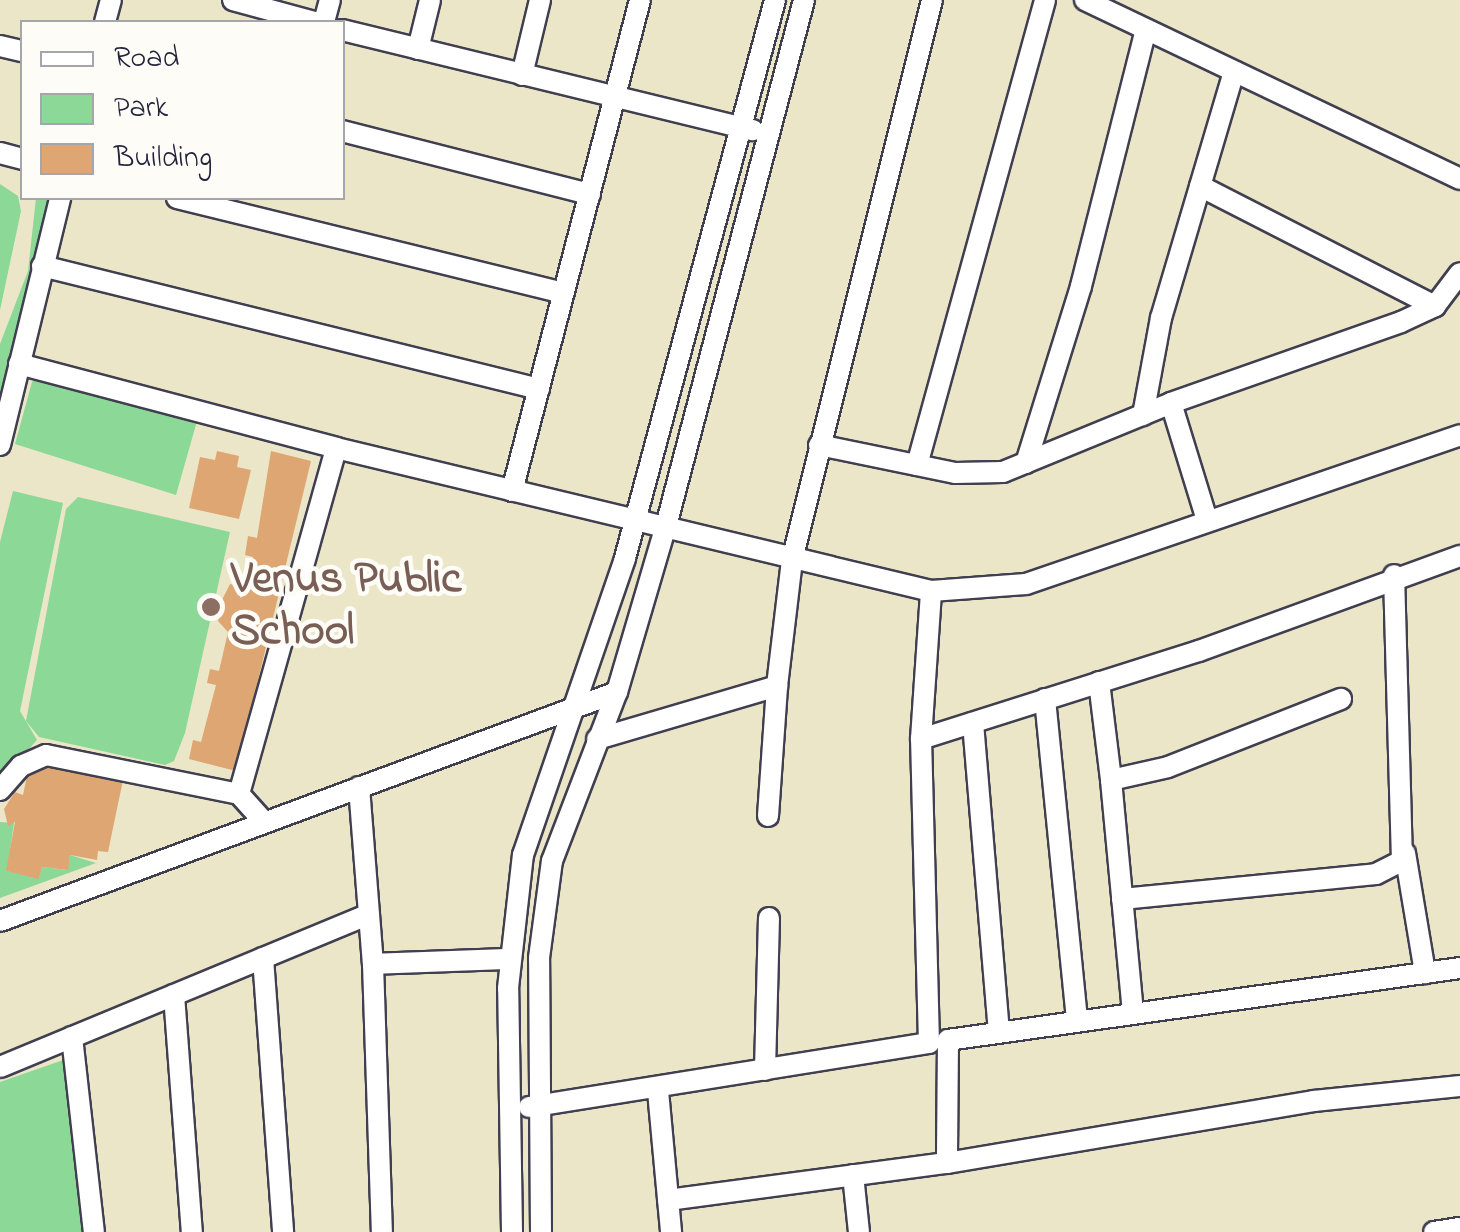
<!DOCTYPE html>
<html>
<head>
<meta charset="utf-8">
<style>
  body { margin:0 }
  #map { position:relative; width:1460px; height:1232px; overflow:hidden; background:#ece6c8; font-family:"Indie Flower",sans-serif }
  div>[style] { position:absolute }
  .green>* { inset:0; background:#8cd896 }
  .building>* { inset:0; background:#dda672 }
  .roads { filter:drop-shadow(2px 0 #403f50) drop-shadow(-2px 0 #403f50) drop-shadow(0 2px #403f50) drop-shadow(0 -2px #403f50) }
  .minor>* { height:20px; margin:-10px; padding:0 10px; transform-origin:10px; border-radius:10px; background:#fff }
  .dots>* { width:28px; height:28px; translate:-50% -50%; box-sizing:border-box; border:5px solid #fdfcf7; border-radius:50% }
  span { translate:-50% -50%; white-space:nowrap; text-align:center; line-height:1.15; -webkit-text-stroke:9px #fdfcf7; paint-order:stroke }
  .education-label { font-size:45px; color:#785e54; font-weight:700 }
  .left { translate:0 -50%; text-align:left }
  .legend { position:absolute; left:20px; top:20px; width:325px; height:180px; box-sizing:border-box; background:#fdfcf7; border:2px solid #a5a5ac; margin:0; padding:12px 18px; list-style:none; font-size:30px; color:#22223b }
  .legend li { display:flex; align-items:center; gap:20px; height:50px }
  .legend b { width:50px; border:2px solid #a5a5ac }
</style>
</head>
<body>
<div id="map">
  <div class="green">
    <i style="clip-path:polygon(0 184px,18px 196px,21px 211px,0 310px)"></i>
    <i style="clip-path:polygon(36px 198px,51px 198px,0 399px,0 344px,28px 271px)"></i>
    <i style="clip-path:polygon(40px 376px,197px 421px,176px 495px,15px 444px,32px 382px)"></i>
    <i style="clip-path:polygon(13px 491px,63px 503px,20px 711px,37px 740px,0 781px,0 542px)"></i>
    <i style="clip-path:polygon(78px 497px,230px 532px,185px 733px,174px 761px,165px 765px,39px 737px,26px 721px,66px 509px)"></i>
    <i style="clip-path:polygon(0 822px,14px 823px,7px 871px,39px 878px,42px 867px,67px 870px,70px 855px,96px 863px,0 898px)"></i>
    <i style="clip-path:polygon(72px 1057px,88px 1232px,0 1232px,0 1082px)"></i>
  </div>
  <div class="building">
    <i style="clip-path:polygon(217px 451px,239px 456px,237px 467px,251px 470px,239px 519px,189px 508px,200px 457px,215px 460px)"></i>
    <i style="clip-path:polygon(271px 451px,311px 461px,236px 771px,189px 759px,193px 740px,201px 742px,216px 685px,207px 683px,210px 669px,219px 671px,228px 632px,218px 621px,223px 598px,230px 584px,246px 587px,253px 557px,245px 555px,248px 536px,257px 538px)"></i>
    <i style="clip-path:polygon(30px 762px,123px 780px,108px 852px,98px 851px,97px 860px,70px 855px,68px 870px,42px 867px,39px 879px,6px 871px,15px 822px,8px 826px,4px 809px,15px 792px,23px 795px)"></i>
  </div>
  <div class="roads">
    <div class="minor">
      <i style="left:233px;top:0;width:84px;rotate:15.2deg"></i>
      <i style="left:1085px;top:0;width:416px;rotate:25.5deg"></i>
      <i style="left:105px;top:22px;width:23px;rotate:-75deg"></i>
      <i style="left:324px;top:22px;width:23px;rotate:-75deg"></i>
      <i style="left:342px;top:30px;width:423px;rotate:13.7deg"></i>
      <i style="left:0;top:46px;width:23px;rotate:13deg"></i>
      <i style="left:418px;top:49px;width:50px;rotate:-76.2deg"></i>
      <i style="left:522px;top:75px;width:77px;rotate:-76.5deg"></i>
      <i style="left:342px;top:131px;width:256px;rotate:14.3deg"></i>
      <i style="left:0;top:153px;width:23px;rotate:15deg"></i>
      <i style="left:1200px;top:186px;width:264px;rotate:27.1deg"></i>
      <i style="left:177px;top:198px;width:398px;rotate:13.8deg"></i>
      <i style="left:42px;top:266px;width:512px;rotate:13.9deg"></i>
      <i style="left:19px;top:364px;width:328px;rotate:14.8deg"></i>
      <i style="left:336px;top:448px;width:612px;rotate:13.51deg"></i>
      <i style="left:931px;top:591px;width:95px;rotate:-4.2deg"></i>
      <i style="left:1026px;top:584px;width:459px;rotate:-18.9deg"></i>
      <i style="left:1171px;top:403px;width:244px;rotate:-19.4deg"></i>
      <i style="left:1401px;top:322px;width:38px;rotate:-25deg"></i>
      <i style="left:1435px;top:306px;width:41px;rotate:-52.9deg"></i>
      <i style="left:1143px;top:415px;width:99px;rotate:-79.5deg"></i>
      <i style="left:1161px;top:318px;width:257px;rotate:-73.5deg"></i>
      <i style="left:0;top:445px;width:254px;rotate:-76.3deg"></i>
      <i style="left:819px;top:445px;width:139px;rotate:11.6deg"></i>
      <i style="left:955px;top:473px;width:48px;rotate:-1.2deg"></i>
      <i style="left:1003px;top:472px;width:182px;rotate:-22.3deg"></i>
      <i style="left:1171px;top:403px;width:119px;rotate:72.9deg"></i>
      <i style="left:1026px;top:463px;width:185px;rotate:-72.7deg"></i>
      <i style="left:1081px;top:286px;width:264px;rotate:-75.8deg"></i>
      <i style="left:917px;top:465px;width:482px;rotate:-74.6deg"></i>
      <i style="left:512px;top:491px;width:507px;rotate:-75.39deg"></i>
      <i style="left:1099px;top:682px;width:99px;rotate:83deg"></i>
      <i style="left:1111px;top:780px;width:58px;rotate:-12.8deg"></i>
      <i style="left:1168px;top:767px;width:186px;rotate:-21.5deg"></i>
      <i style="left:1045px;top:699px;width:323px;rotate:84.3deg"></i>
      <i style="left:973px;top:723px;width:310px;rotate:85.2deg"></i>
      <i style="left:597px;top:739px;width:188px;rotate:-16.4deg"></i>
      <i style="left:777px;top:686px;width:127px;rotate:-83.2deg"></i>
      <i style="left:792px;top:560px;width:577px;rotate:-75.96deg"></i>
      <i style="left:921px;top:739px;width:292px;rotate:-17.6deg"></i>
      <i style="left:1199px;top:651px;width:278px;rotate:-20deg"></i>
      <i style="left:1111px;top:780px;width:233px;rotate:84.6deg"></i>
      <i style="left:359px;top:787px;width:178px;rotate:85.5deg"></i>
      <i style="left:373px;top:964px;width:137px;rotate:-2.1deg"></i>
      <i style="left:0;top:790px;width:32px;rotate:-49deg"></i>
      <i style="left:21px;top:766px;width:27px;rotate:-24deg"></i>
      <i style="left:46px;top:755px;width:197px;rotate:11.4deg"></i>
      <i style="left:239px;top:794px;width:36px;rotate:48deg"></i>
      <i style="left:239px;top:794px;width:359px;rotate:-74.3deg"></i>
      <i style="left:768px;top:816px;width:130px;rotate:-86deg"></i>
      <i style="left:1405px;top:853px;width:122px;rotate:80.5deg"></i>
      <i style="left:1122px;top:899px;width:255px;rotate:-5.6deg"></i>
      <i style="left:1376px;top:874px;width:29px;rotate:-27deg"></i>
      <i style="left:1402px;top:861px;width:286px;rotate:-91.6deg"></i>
      <i style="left:0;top:921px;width:658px;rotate:-20.36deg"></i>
      <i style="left:263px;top:958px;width:275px;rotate:85.8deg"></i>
      <i style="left:373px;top:964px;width:268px;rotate:88.1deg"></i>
      <i style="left:1460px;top:968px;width:517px;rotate:172deg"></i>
      <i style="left:948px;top:1040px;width:123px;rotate:90.5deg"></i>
      <i style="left:947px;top:1163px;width:372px;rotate:-9.6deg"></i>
      <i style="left:1314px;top:1101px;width:147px;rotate:-5.9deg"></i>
      <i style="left:174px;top:995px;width:238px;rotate:85.7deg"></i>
      <i style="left:72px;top:1037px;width:196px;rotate:83.6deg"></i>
      <i style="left:0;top:1067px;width:399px;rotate:-22.5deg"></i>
      <i style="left:765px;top:1070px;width:152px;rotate:-88.5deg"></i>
      <i style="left:658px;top:1091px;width:142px;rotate:84.7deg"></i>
      <i style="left:529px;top:1107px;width:405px;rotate:-9.1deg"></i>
      <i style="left:929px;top:1043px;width:304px;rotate:-91.5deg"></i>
      <i style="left:921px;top:739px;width:148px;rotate:-86.1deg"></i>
      <i style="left:853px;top:1175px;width:57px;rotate:84deg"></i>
      <i style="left:668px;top:1200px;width:281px;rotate:-7.6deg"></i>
      <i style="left:512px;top:1232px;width:244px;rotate:-90.9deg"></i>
      <i style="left:508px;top:988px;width:134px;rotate:-83.6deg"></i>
      <i style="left:523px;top:855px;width:314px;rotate:-71deg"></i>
      <i style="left:625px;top:558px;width:578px;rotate:-74.95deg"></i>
      <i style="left:541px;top:1232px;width:274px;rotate:-90.4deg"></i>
      <i style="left:539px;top:958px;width:98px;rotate:-82.4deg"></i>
      <i style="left:552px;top:861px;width:181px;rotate:-69deg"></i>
      <i style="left:617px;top:692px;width:173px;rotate:-73.6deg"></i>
      <i style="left:666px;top:526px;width:544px;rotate:-75.3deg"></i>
      <i style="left:1434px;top:1232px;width:26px;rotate:-9deg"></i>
    </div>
  </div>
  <div class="dots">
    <i style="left:211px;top:607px;background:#8d6e63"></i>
  </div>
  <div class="education-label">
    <span class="left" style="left:231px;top:607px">Venus Public<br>School</span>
  </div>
  <ul class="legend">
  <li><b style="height:12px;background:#fff"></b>Road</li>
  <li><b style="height:28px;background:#8cd896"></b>Park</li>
  <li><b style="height:28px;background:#dda672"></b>Building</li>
  </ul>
</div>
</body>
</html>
